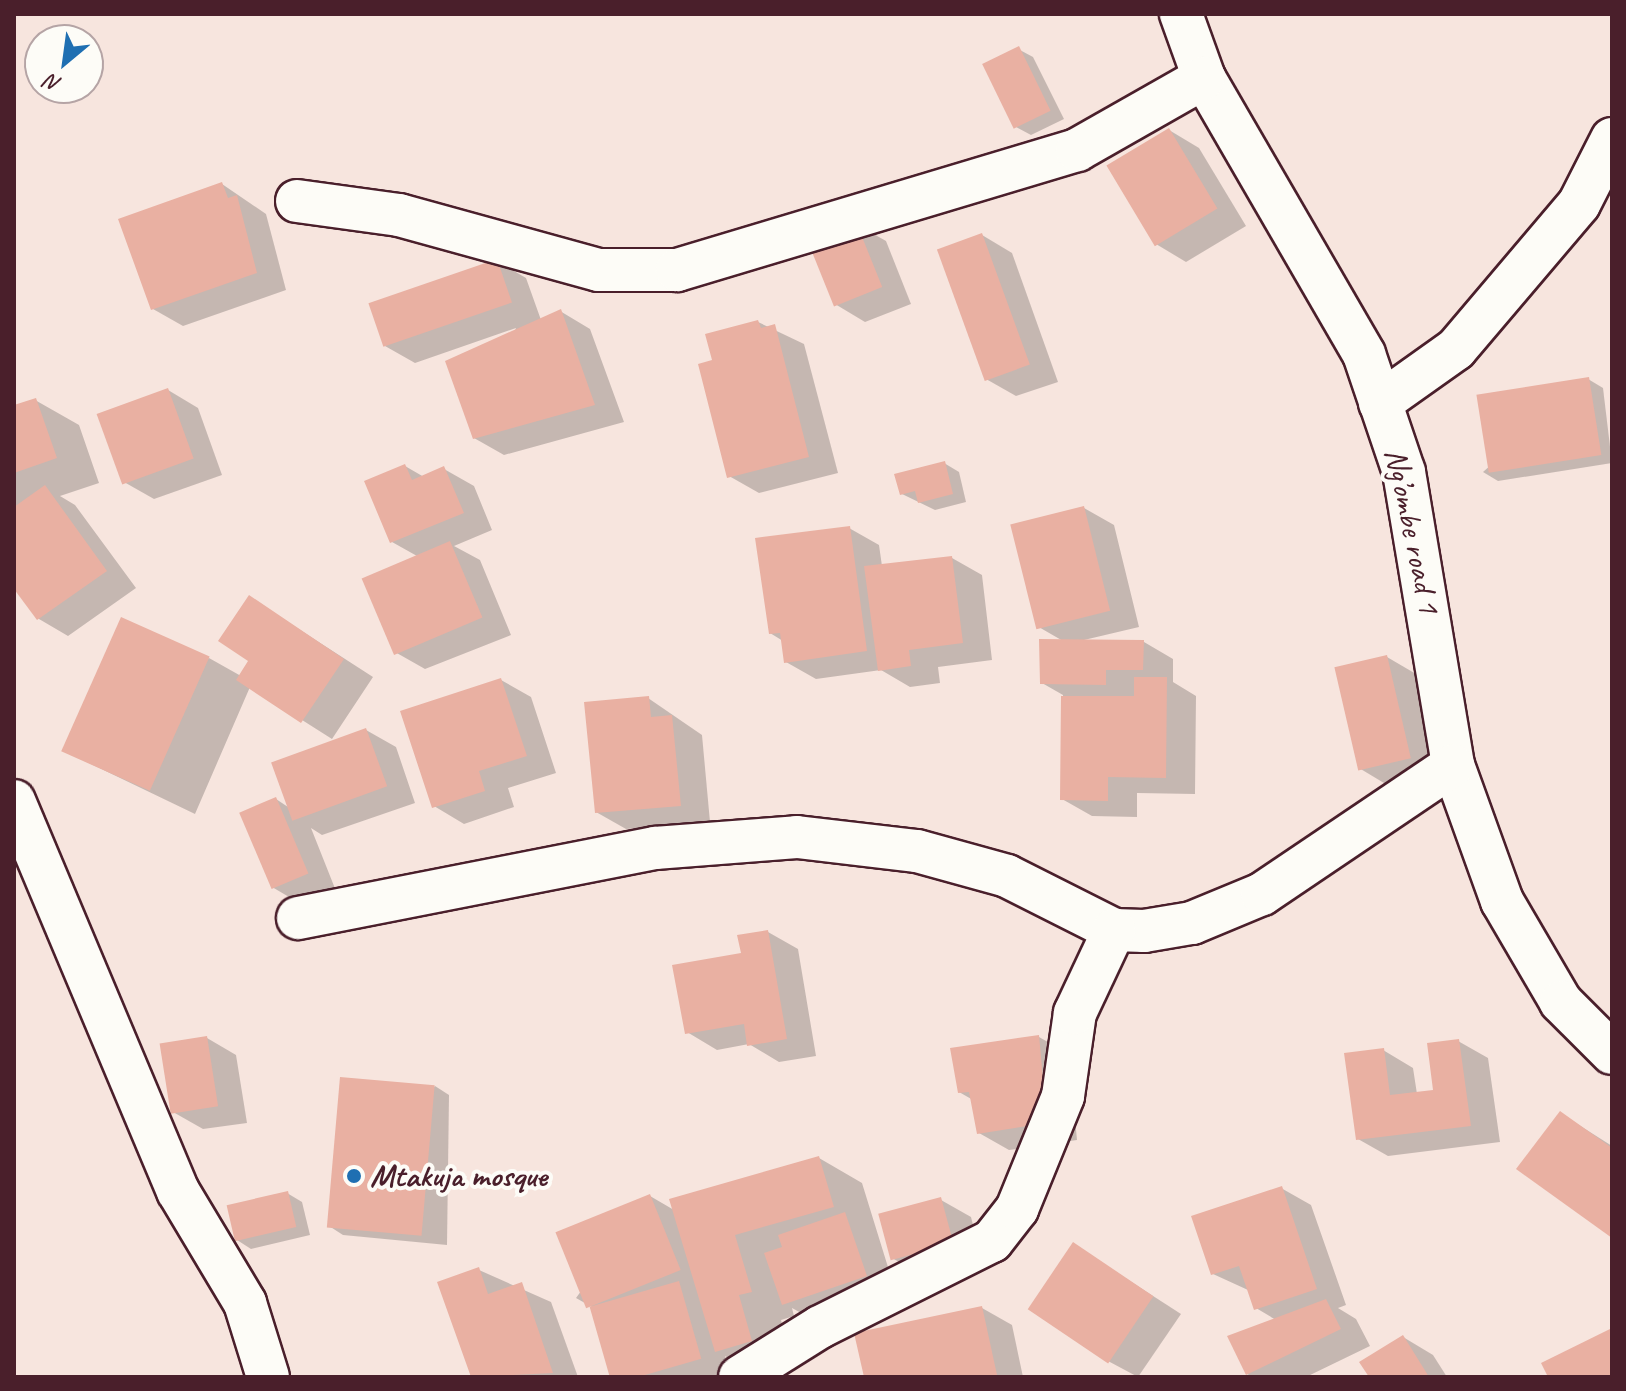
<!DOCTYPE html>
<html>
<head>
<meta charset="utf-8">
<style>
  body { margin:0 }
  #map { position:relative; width:1626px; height:1391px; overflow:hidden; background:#f7e5de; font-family:Caveat,sans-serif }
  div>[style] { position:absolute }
  .shadow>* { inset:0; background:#0003 }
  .building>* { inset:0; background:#e9b0a2; transform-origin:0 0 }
  .roads { filter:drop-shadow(2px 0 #4a1f2b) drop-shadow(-2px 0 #4a1f2b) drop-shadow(0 2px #4a1f2b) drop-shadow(0 -2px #4a1f2b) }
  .street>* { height:42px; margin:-21px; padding:0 21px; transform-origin:21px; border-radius:21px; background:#fdfcf7 }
  .dots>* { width:22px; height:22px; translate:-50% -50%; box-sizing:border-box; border:4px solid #fdfcf7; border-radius:50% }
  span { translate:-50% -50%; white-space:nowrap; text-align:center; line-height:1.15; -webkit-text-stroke:8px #fdfcf7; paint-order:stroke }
  .street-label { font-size:32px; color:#4a1f2b }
  .poi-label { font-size:32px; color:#4a1f2b; font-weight:700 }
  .left { translate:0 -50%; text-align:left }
  .frame { position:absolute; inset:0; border:16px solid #4a1f2b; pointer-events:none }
  .north { position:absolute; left:24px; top:24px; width:80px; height:80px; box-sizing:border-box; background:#fdfcf7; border:2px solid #b5a4a5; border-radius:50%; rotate:209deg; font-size:22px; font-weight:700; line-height:32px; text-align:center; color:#4a1f2b }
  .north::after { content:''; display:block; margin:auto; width:28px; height:36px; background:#1f6fb2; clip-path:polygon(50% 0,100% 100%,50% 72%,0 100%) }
</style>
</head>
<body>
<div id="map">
  <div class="shadow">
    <i style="clip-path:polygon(1018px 49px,1033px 57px,1064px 119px,1031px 135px,1016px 127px)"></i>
    <i style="clip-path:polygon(1169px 130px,1199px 148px,1246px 226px,1186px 262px,1156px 244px)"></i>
    <i style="clip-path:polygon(222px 184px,266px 214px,286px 290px,183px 326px,153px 309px)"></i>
    <i style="clip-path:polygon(856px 224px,886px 241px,911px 304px,865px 322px,835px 304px)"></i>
    <i style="clip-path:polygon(982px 235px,1012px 253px,1058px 382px,1016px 396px,986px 379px)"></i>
    <i style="clip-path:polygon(497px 261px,526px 278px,541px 320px,560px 311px,590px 329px,624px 422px,504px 455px,474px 438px,516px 328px,415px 363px,385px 346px)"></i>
    <i style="clip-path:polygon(758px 322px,804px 344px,838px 473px,759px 493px,729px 476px,714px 361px)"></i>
    <i style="clip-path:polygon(1588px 379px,1603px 388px,1612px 463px,1498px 481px,1483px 472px)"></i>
    <i style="clip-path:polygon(168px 390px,198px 408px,222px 475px,154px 499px,124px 482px)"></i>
    <i style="clip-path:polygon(35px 400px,79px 425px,99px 483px,60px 496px,75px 505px,136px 588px,68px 636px,39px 619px,14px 585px,14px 407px)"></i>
    <i style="clip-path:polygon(944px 463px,959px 472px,966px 502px,935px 510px,902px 494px)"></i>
    <i style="clip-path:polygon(405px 466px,424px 477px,444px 469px,474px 486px,492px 530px,454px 546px,480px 560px,511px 635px,425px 669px,395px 652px,417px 556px,392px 542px)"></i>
    <i style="clip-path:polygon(1084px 508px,1114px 525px,1139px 627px,1084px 640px,1144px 642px,1173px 659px,1173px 682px,1196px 696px,1195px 794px,1137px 793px,1137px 817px,1092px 816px,1062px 799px,1063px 695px,1042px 683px,1063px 641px,1037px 626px)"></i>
    <i style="clip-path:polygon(849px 528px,879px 545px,882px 566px,952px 558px,982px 575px,992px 660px,938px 667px,940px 683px,910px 687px,881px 670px,816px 679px,786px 662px,783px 641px,770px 633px)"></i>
    <i style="clip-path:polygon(249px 597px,373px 677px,332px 739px,250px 687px,195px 814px,64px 751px,209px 658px,241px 676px,251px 661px)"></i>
    <i style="clip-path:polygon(1387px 657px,1416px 674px,1439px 775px,1389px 786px,1359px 768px)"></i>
    <i style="clip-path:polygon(501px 680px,531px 697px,556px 773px,508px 788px,514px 807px,464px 824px,434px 806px)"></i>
    <i style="clip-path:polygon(648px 698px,702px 735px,710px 822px,626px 829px,596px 812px)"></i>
    <i style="clip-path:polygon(366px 730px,396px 747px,415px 803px,322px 835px,311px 828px,336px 891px,301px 904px,272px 887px,276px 799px,288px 807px)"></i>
    <i style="clip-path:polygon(768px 932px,798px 949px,816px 1056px,779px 1062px,749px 1044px,717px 1050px,687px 1032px)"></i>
    <i style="clip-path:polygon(1039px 1037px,1069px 1054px,1077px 1140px,1009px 1150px,979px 1133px,973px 1100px,959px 1092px)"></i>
    <i style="clip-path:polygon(207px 1038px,236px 1055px,247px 1123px,203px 1129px,173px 1112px)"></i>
    <i style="clip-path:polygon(1458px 1041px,1488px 1058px,1500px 1142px,1388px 1156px,1358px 1139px,1383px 1050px,1413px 1068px,1417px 1094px,1436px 1091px)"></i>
    <i style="clip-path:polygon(435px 1086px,449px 1095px,447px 1245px,343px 1235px,329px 1226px)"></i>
    <i style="clip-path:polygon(1560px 1113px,1612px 1146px,1612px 1236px)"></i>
    <i style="clip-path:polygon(819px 1158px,862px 1183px,896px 1293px,814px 1320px,792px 1308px,794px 1316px,781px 1320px,794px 1366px,760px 1376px,725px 1356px,731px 1375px,725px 1377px,613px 1377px,592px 1307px,576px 1298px,650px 1196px,674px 1210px)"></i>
    <i style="clip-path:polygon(1281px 1188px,1311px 1205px,1346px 1305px,1338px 1308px,1356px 1319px,1370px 1346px,1306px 1377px,1253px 1377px,1247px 1374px,1276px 1320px,1256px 1308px,1248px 1290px,1213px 1274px)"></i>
    <i style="clip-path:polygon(287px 1193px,302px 1202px,310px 1235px,251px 1249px,237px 1240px)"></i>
    <i style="clip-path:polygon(941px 1200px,971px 1217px,982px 1260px,922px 1275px,892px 1258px)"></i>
    <i style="clip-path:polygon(1074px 1245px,1181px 1314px,1138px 1377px,1108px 1361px)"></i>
    <i style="clip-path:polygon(479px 1270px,551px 1302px,578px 1377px,473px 1377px,440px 1283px)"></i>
    <i style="clip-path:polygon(982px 1308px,1012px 1325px,1023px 1377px,866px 1377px,856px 1335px)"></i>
    <i style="clip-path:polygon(1403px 1337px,1433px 1355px,1447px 1377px,1371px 1377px)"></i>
  </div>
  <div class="building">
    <i style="left:1019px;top:46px;width:72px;height:41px;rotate:64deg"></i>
    <i style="left:1169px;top:128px;width:94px;height:73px;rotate:59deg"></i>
    <i style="clip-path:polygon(222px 182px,228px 198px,237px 195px,257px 273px,151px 310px,118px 219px)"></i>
    <i style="left:856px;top:222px;width:70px;height:52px;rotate:68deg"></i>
    <i style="left:982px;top:233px;width:140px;height:48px;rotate:70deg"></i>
    <i style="left:497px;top:259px;width:46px;height:136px;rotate:71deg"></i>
    <i style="clip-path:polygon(561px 309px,595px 405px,473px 439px,445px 361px)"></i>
    <i style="clip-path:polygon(758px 320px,761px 328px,775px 324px,809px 457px,727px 478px,698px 364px,712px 360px,705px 334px)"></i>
    <i style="left:1589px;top:377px;width:79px;height:114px;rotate:81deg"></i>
    <i style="left:168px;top:388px;width:75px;height:76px;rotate:70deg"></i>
    <i style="clip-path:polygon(36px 398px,57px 458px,14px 473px,14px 405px)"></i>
    <i style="clip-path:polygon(945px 461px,953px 494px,918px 503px,915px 491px,900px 495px,894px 474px)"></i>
    <i style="clip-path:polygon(405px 464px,412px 480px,444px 466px,464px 513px,390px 543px,364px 481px)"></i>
    <i style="clip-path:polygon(45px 485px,107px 571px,37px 620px,14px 589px,14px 507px)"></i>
    <i style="left:1084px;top:506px;width:108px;height:76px;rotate:76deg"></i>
    <i style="clip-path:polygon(850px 526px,867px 651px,784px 663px,780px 633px,769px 634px,755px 538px)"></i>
    <i style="left:450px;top:541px;width:83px;height:96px;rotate:67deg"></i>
    <i style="clip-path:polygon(952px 556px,963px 643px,909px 650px,911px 666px,878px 671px,864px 566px)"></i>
    <i style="clip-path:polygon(249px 595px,344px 659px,301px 723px,236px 680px,248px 661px,218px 641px)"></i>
    <i style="left:121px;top:617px;width:97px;height:147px;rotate:24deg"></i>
    <i style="clip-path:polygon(1039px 639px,1144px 640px,1143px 670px,1106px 670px,1106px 685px,1040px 684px)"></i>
    <i style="left:1387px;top:655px;width:106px;height:54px;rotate:77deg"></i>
    <i style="clip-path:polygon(1134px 677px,1167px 677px,1166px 778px,1108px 777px,1108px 801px,1060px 800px,1061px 696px,1134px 696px)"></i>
    <i style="clip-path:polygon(501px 678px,527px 756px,479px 771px,485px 791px,432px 808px,400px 711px)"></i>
    <i style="clip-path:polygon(649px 696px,651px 717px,672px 715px,681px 806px,595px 813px,584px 702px)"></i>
    <i style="left:366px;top:728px;width:62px;height:101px;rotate:70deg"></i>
    <i style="left:276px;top:797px;width:83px;height:40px;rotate:67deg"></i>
    <i style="clip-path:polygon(768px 930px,787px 1039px,747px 1046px,744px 1024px,685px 1034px,672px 965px,741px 953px,737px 935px)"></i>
    <i style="clip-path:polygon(1039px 1035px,1047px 1123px,977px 1134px,969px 1092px,958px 1093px,950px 1048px)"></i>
    <i style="left:207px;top:1036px;width:71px;height:48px;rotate:81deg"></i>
    <i style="clip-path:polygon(1459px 1039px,1471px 1126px,1356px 1140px,1344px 1053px,1384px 1048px,1390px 1095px,1433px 1090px,1427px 1043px)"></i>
    <i style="left:340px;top:1077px;width:95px;height:151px;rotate:5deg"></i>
    <i style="clip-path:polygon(1560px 1111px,1612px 1148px,1612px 1238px,1516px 1169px)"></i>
    <i style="clip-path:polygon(819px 1156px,834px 1207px,735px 1235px,752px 1292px,739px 1295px,752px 1341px,715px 1352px,669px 1199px)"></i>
    <i style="clip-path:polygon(1282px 1186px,1317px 1289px,1254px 1310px,1239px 1266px,1211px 1275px,1191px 1216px)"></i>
    <i style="left:288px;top:1191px;width:37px;height:63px;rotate:77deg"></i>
    <i style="left:650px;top:1194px;width:82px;height:102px;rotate:68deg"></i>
    <i style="left:941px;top:1197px;width:48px;height:65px;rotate:75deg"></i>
    <i style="clip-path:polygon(845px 1212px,867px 1276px,782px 1305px,764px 1253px,782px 1247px,778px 1235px)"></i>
    <i style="left:1073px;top:1242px;width:97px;height:81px;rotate:34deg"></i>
    <i style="clip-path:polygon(479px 1267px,488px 1294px,522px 1282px,553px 1373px,471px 1377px,437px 1282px)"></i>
    <i style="left:679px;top:1281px;width:81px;height:93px;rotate:74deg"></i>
    <i style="clip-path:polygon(1326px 1299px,1341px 1329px,1246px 1375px,1227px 1336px)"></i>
    <i style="clip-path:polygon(982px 1306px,997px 1375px,864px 1377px,854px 1333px)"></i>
    <i style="clip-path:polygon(1612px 1328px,1612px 1377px,1548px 1377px,1541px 1363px)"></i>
    <i style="clip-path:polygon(1403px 1335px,1429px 1377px,1369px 1377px,1359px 1362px)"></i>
  </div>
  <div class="roads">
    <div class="street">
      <i style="left:1181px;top:14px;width:68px;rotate:70.2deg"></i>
      <i style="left:1204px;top:78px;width:319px;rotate:59.9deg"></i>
      <i style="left:1364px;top:354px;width:125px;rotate:71.3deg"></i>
      <i style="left:1404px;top:472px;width:297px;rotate:80.5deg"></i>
      <i style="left:1453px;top:765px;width:145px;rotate:70.2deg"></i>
      <i style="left:1502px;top:901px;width:117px;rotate:59.7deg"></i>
      <i style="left:1561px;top:1002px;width:72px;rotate:45deg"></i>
      <i style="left:297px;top:201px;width:103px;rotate:7.8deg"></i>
      <i style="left:399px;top:215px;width:207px;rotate:15.4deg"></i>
      <i style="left:599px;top:270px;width:78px"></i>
      <i style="left:677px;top:270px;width:418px;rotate:-16.7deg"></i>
      <i style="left:1077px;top:150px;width:146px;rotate:-29.6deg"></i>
      <i style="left:1380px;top:403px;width:93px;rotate:-35.4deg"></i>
      <i style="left:1456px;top:349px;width:190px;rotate:-49.7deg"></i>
      <i style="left:1579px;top:204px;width:73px;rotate:-63.1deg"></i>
      <i style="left:14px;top:801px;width:423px;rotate:67.2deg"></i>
      <i style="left:178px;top:1191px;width:131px;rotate:59.1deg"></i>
      <i style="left:245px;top:1303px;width:77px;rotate:72.7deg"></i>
      <i style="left:298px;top:918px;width:364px;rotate:-11.1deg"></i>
      <i style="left:655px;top:848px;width:142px;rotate:-4.4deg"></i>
      <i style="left:797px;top:837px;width:121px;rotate:6.7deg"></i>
      <i style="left:917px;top:851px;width:93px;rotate:15.5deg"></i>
      <i style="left:1007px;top:876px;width:120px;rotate:26.8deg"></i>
      <i style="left:1114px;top:930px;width:30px;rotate:2deg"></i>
      <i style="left:1144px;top:931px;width:49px;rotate:-9.5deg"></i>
      <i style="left:1192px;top:923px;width:76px;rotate:-22.5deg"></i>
      <i style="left:1262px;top:894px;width:230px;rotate:-34deg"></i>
      <i style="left:740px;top:1377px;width:94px;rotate:-32deg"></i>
      <i style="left:820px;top:1327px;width:192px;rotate:-26.6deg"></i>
      <i style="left:992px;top:1241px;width:41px;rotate:-52deg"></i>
      <i style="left:1017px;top:1209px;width:122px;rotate:-67.8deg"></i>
      <i style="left:1063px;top:1096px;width:84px;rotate:-81.8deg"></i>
      <i style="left:1075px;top:1013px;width:92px;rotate:-64.8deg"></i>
    </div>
  </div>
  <div class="dots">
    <i style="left:354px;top:1176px;background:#1f6fb2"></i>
  </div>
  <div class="street-label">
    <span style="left:1412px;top:531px;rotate:78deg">Ng’ombe road 1</span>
  </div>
  <div class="poi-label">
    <span class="left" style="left:370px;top:1176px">Mtakuja mosque</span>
  </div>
  <div class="frame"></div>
  <div class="north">N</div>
</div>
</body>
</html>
